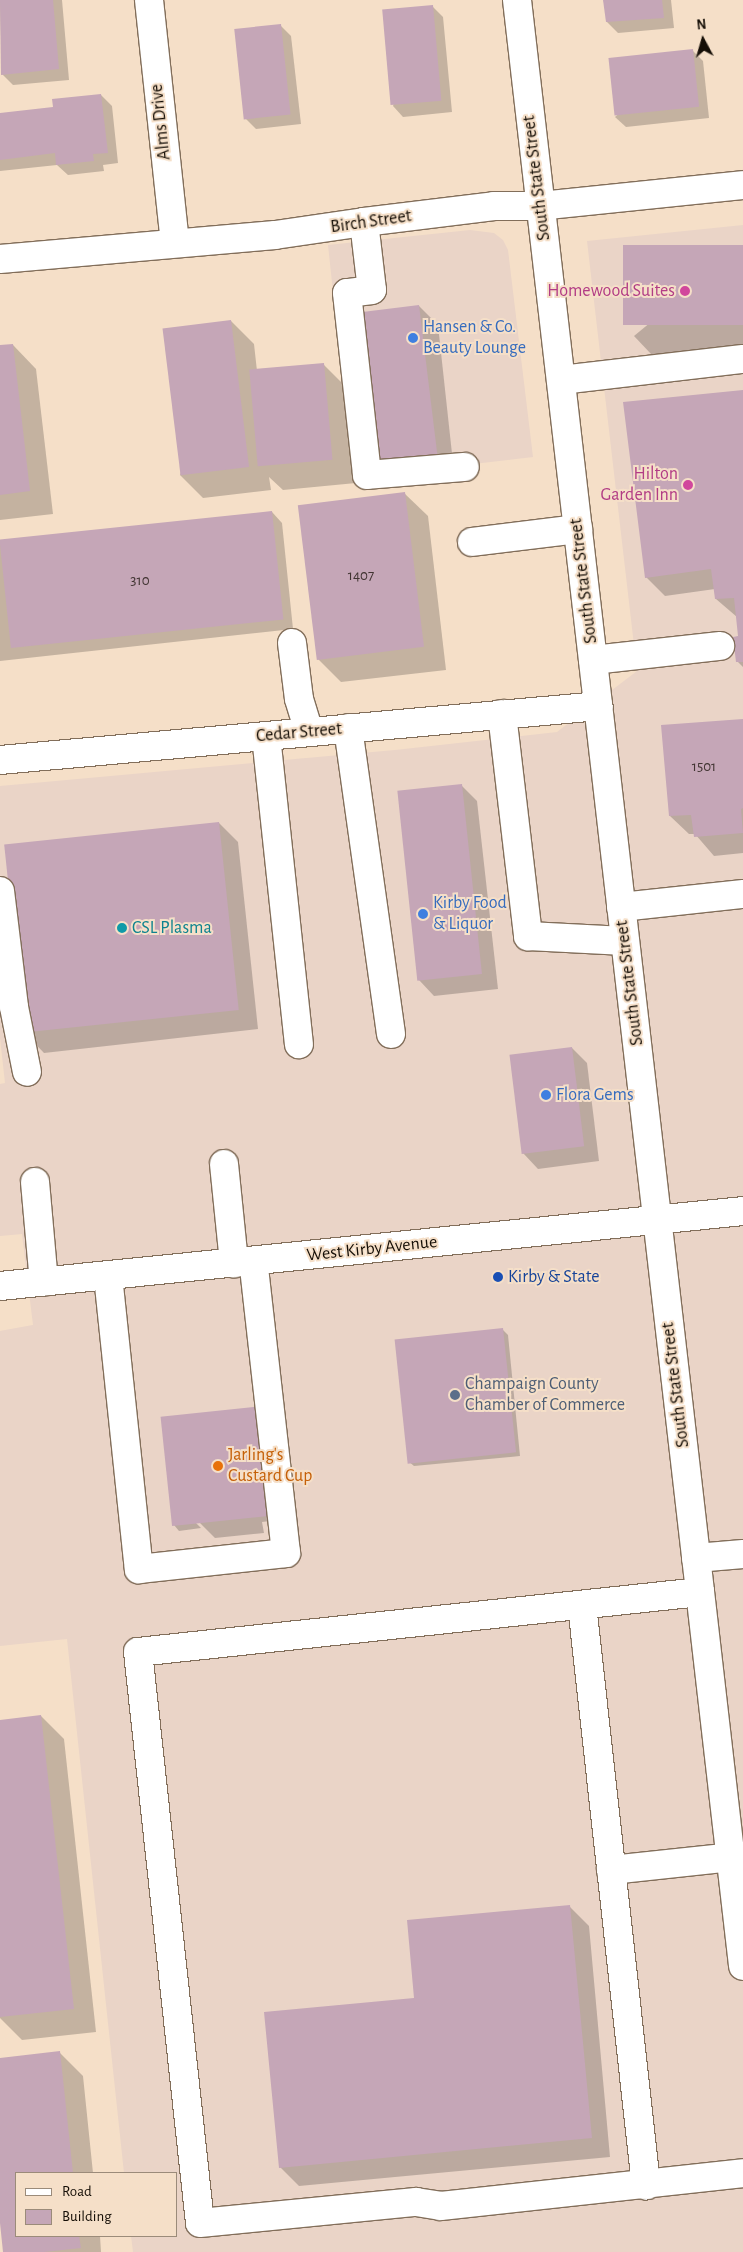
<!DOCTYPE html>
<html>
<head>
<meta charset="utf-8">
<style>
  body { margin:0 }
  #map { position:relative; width:743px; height:2252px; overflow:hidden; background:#f5dfc8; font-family:"Alegreya Sans",sans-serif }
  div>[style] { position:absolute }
  .commercial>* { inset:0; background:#ead4c7 }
  .shadow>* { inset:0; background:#0003 }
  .building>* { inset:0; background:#c5a6b7; transform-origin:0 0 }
  .roads { filter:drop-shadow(1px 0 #826e5a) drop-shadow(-1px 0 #826e5a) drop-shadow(0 1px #826e5a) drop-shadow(0 -1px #826e5a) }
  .minor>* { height:28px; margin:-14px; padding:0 14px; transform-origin:14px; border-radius:14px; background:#fff }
  .major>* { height:28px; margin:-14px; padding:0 14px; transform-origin:14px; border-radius:14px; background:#fff }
  .dots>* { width:14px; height:14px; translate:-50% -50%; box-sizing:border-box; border:2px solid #f5dfc8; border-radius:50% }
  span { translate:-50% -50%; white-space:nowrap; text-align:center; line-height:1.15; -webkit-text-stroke:4px #f5dfc8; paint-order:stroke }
  .number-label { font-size:15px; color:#413432 }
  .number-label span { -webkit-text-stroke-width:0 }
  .street-label { font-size:18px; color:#150e06 }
  .hotel-label { font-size:18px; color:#b23c85 }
  .right { translate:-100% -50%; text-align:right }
  .shop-label { font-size:18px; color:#366cbe }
  .left { translate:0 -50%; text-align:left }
  .culture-label { font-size:18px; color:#0d838f }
  .transit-label { font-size:18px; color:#164399 }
  .service-label { font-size:18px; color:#4e5e75 }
  .food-label { font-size:18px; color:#c56008 }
  .legend { position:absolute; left:15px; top:2172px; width:162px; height:65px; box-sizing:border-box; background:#f5dfc8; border:1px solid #9b8b7a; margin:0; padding:6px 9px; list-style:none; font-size:15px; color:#150e06 }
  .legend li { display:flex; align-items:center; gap:10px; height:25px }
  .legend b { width:25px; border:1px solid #9b8b7a }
  .north { position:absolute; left:678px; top:15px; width:50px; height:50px; -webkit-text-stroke:4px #f5dfc8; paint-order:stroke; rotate:354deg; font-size:14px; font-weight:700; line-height:20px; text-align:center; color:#150e06 }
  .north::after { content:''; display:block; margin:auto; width:18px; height:22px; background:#150e06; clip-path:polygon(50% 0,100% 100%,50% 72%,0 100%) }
</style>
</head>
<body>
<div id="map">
  <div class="commercial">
    <i style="clip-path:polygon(743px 225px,743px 2252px,133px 2252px,131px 2236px,176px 2236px,176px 2173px,124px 2173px,67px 1639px,0 1646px,0 1331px,33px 1325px,22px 1234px,0 1236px,0 1084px,5px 1083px,0 1038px,0 786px,395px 750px,557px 732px,637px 671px,587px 241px)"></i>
    <i style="clip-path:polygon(470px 230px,494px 233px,503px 240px,508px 250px,533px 457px,353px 478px,328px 245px)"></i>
  </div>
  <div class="shadow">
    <i style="clip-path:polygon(0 0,62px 0,69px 80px,13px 85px,2px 74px)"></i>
    <i style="clip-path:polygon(605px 0,671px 0,674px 28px,618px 33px,607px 22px)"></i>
    <i style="clip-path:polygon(432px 6px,443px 17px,452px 112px,403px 117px,393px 106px)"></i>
    <i style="clip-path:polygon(281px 26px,291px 36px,301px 124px,256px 129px,245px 118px)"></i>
    <i style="clip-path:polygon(692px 50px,703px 61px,709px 118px,626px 127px,615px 117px)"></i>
    <i style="clip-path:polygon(101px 95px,112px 106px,118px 163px,103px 165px,104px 171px,68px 175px,57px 165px,0 171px,0 122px)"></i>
    <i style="clip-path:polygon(743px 246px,743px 345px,652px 355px,634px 336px)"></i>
    <i style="clip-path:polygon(419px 306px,438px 325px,454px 472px,396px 478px,377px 460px)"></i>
    <i style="clip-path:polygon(231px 321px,254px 344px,257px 371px,323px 364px,347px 388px,356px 483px,283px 490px,269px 477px,271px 490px,203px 498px,180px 475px)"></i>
    <i style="clip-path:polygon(13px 345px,36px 369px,53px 514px,0 520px,0 347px)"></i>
    <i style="clip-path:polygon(743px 391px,743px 667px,737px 661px,739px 637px,737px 617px,716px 599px,715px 589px,665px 596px,646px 577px)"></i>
    <i style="clip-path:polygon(404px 493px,428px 516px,446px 670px,341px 682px,318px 659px)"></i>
    <i style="clip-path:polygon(272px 512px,282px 523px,293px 629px,0 661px,0 543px)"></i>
    <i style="clip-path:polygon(743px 720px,743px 853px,714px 856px,695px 834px,689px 834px,670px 816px)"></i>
    <i style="clip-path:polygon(461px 785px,477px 801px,498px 989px,434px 996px,419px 980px)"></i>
    <i style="clip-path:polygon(219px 823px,238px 842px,258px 1029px,44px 1053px,26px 1034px)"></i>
    <i style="clip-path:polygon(572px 1048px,587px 1063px,599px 1161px,538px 1169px,523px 1153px)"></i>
    <i style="clip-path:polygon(503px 1330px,508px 1335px,520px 1456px,414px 1466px,408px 1461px)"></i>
    <i style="clip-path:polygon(163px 1418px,278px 1520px,262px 1522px,264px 1533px,215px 1538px,195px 1518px,193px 1520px,201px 1528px,179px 1531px,174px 1525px)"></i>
    <i style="clip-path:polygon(41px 1716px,64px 1739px,96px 2032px,22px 2040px,0 2018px,0 1721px)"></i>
    <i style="clip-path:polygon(570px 1907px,589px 1926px,610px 2157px,299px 2186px,280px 2167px,416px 1999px)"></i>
    <i style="clip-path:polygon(60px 2053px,83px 2076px,93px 2173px,16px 2173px,16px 2236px,100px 2236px,101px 2252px,4px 2252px,0 2211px,0 2059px)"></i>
  </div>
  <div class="building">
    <i style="clip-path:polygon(0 0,53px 0,59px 69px,1px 75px)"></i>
    <i style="clip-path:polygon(603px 0,662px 0,664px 18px,606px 22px)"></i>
    <i style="left:433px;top:5px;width:96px;height:51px;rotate:85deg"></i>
    <i style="left:281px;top:24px;width:91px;height:47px;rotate:84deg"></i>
    <i style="left:693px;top:49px;width:58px;height:85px;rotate:84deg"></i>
    <i style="clip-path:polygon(101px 94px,108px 153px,93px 154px,94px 161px,56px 165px,55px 153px,0 160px,0 113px,53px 107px,52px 99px)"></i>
    <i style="left:743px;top:245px;width:80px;height:120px;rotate:90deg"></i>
    <i style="left:419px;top:305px;width:150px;height:59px;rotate:83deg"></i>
    <i style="left:231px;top:320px;width:148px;height:69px;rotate:83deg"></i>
    <i style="clip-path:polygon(13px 344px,30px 491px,0 495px,0 345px)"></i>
    <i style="left:324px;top:363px;width:97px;height:75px;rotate:85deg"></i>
    <i style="clip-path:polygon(743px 390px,743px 662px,736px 662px,733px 637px,738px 636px,734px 598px,715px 599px,711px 569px,645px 578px,623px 402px)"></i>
    <i style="left:405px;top:492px;width:156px;height:108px;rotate:83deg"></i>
    <i style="left:272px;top:511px;width:109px;height:274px;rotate:84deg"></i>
    <i style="clip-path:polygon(743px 719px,743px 808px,741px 809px,743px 833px,694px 837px,691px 815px,669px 816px,661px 725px)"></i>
    <i style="left:462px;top:784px;width:191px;height:65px;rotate:84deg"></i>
    <i style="left:219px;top:822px;width:189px;height:216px;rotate:84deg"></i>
    <i style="left:572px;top:1047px;width:100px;height:63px;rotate:83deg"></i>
    <i style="left:503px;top:1328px;width:125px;height:109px;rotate:84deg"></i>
    <i style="left:262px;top:1406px;width:110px;height:102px;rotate:84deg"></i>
    <i style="clip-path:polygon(41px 1715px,74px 2009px,0 2017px,0 1720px)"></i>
    <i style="clip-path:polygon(570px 1905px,592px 2138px,279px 2168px,264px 2012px,414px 1998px,407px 1920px)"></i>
    <i style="clip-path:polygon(60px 2051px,73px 2173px,16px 2173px,16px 2236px,79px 2236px,81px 2248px,44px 2252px,3px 2252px,0 2223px,0 2058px)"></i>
  </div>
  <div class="roads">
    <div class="minor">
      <i style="left:149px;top:0;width:244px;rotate:83.9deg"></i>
      <i style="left:517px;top:0;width:1979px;rotate:83.44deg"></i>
      <i style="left:364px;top:222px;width:68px;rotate:83.3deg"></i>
      <i style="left:372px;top:290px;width:25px;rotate:173deg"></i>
      <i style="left:347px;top:293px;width:183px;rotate:83.7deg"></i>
      <i style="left:367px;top:475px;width:98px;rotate:-4.7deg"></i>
      <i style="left:0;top:259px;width:276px;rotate:-5deg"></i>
      <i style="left:275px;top:235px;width:90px;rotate:-8.3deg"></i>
      <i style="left:364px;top:222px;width:131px;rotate:-7deg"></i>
      <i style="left:494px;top:206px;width:46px"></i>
      <i style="left:540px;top:206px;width:204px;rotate:-5.9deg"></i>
      <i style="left:561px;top:380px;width:183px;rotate:-6.6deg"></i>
      <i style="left:472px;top:542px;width:107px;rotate:-7deg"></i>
      <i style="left:292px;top:643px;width:56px;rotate:82.9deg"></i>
      <i style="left:299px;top:699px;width:34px;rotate:73deg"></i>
      <i style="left:593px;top:660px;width:128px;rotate:-6.3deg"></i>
      <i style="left:502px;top:714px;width:224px;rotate:83.3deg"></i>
      <i style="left:528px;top:936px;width:97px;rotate:3deg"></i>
      <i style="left:348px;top:728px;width:309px;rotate:82deg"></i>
      <i style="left:266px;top:736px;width:310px;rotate:83.9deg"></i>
      <i style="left:0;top:760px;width:601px;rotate:-5.15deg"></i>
      <i style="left:0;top:891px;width:117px;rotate:83.1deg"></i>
      <i style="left:14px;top:1007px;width:66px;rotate:78.7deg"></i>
      <i style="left:621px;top:907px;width:123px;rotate:-6.1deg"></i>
      <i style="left:224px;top:1164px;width:100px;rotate:84.2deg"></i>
      <i style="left:35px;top:1182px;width:100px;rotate:84.9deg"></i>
      <i style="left:108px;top:1276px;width:295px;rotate:84deg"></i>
      <i style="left:139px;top:1569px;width:148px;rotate:-6.2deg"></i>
      <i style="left:286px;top:1553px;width:294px;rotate:-96.4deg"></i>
      <i style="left:696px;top:1558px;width:47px;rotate:-4.9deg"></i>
      <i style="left:700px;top:1592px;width:565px;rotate:173.91deg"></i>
      <i style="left:138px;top:1652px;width:574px;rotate:83.8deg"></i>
      <i style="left:200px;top:2223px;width:217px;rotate:-5.6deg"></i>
      <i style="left:416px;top:2202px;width:25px;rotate:9deg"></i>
      <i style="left:441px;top:2206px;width:304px;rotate:-6.2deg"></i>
      <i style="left:582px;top:1605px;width:584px;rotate:83.7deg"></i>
      <i style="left:611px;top:1870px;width:133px;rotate:-6.1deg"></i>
    </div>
    <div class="major">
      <i style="left:0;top:1286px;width:747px;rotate:-5.76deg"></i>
    </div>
  </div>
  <div class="dots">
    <i style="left:685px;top:291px;background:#d1479c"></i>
    <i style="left:413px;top:338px;background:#3f7fe0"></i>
    <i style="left:688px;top:485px;background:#d1479c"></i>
    <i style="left:423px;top:914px;background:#3f7fe0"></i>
    <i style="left:122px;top:928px;background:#0f9aa8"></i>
    <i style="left:546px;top:1095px;background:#3f7fe0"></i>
    <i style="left:498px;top:1277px;background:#1a4fb4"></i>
    <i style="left:455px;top:1395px;background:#5c6f8a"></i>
    <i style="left:218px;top:1466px;background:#e8710a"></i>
  </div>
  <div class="number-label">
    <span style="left:361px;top:576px">1407</span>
    <span style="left:140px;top:581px">310</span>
    <span style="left:704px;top:767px">1501</span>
  </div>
  <div class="street-label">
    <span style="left:161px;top:122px;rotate:-96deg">Alms Drive</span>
    <span style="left:537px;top:178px;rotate:-97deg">South State Street</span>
    <span style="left:371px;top:222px;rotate:-8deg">Birch Street</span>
    <span style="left:584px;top:581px;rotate:-97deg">South State Street</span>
    <span style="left:299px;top:733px;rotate:-5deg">Cedar Street</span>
    <span style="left:630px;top:983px;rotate:-97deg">South State Street</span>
    <span style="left:372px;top:1249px;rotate:-6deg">West Kirby Avenue</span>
    <span style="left:676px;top:1385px;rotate:-97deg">South State Street</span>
  </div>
  <div class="hotel-label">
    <span class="right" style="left:675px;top:291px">Homewood Suites</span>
    <span class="right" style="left:678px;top:485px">Hilton<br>Garden Inn</span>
  </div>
  <div class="shop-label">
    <span class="left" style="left:423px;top:338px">Hansen &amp; Co.<br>Beauty Lounge</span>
    <span class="left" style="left:433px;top:914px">Kirby Food<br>&amp; Liquor</span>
    <span class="left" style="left:556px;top:1095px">Flora Gems</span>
  </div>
  <div class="culture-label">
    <span class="left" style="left:132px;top:928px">CSL Plasma</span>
  </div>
  <div class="transit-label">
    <span class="left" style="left:508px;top:1277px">Kirby &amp; State</span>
  </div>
  <div class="service-label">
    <span class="left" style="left:465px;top:1395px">Champaign County<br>Chamber of Commerce</span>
  </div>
  <div class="food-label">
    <span class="left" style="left:228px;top:1466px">Jarling's<br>Custard Cup</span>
  </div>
  <ul class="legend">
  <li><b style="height:6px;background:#fff"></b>Road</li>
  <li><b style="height:14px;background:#c5a6b7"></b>Building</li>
  </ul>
  <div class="north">N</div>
</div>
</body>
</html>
